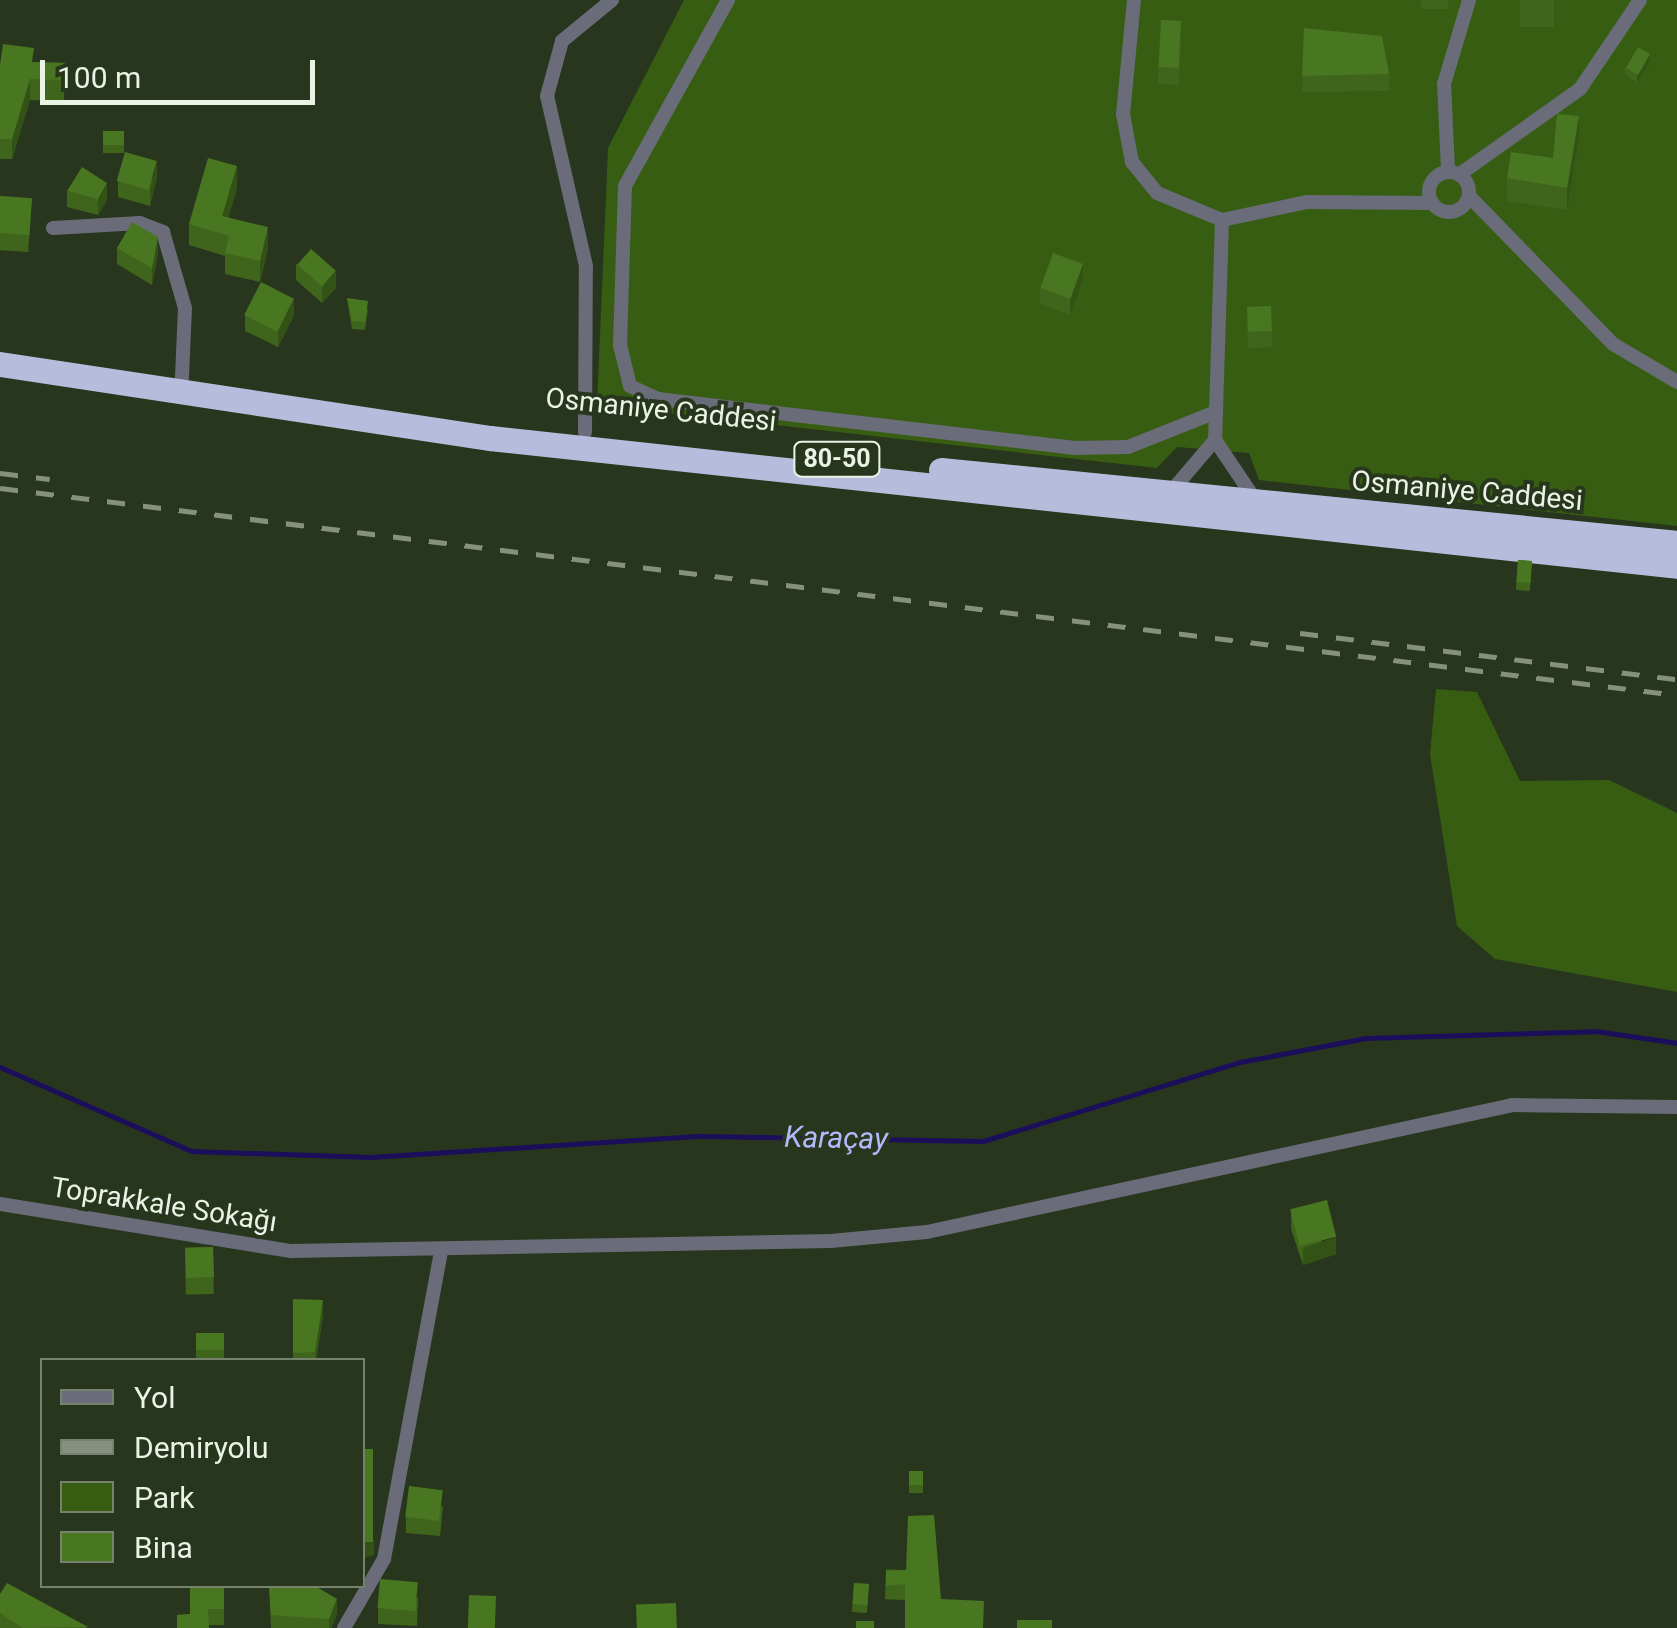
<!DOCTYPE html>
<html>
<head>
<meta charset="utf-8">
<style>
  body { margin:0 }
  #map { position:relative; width:1677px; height:1628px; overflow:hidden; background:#28361e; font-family:Roboto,sans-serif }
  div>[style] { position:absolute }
  .green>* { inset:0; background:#375d12 }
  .stream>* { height:5px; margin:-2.5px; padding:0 2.5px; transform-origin:2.5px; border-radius:2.5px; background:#1b0f5b }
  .street>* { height:14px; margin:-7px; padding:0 7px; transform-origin:7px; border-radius:7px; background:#6a6c79 }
  .street>.ring { margin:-7px; padding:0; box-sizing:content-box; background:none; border:14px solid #6a6c79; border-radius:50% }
  .highway>* { height:25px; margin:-12.5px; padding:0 12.5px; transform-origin:12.5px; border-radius:12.5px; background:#b8bcdc }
  .rail>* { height:5px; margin-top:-2.5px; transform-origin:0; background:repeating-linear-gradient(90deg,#85917d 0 18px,transparent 0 36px) }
  .wall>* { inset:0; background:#3f651c; transform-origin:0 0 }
  .shaded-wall>* { inset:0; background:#335316 }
  .building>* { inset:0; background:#497620; transform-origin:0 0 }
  span { translate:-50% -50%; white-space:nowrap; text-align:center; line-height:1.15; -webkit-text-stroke:8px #28361e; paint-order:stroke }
  .shield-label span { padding:2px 8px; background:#28361e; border:2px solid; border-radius:8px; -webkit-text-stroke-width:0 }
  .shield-label { font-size:25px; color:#eaf4e5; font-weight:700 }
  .street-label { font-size:28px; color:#eaf4e5 }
  .water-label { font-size:30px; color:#b3bafb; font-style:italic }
  .legend { position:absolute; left:40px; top:1358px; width:325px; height:230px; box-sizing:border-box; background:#28361e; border:2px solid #76826e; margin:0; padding:12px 18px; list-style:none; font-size:30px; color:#eaf4e5 }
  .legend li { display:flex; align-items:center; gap:20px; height:50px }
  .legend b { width:50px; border:2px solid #76826e }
  .scale { position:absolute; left:40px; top:60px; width:275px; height:45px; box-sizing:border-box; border:5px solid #eaf4e5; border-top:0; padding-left:12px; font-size:30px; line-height:35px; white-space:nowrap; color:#eaf4e5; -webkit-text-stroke:8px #28361e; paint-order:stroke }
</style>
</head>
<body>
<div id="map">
  <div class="green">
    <i style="clip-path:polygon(684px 0,1677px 0,1677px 526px,1259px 480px,1249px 453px,1177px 447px,1157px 468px,597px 405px,608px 148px)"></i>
    <i style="clip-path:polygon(1436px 689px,1477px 692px,1520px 781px,1609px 780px,1677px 813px,1677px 992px,1495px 959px,1457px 926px,1430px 754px)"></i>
  </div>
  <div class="stream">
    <i style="left:0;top:1067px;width:209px;rotate:23.7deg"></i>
    <i style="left:191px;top:1151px;width:180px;rotate:1.9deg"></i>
    <i style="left:371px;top:1157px;width:330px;rotate:-3.7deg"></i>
    <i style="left:700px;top:1136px;width:283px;rotate:1deg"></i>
    <i style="left:983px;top:1141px;width:269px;rotate:-17.1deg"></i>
    <i style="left:1240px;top:1062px;width:128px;rotate:-10.8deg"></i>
    <i style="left:1366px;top:1038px;width:230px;rotate:-1.7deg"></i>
    <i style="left:1596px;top:1031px;width:82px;rotate:8.4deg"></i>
  </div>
  <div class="street">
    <i style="left:728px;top:0;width:213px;rotate:119deg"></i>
    <i style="left:625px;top:186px;width:159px;rotate:91.8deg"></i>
    <i style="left:620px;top:345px;width:42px;rotate:76.3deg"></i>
    <i style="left:630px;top:386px;width:31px;rotate:25deg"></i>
    <i style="left:658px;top:399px;width:418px;rotate:6.7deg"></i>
    <i style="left:1073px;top:448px;width:55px;rotate:-1deg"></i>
    <i style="left:1128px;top:447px;width:95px;rotate:-21.7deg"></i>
    <i style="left:1134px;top:0;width:115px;rotate:95.5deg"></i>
    <i style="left:1123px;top:114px;width:49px;rotate:79.4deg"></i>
    <i style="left:1132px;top:162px;width:40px;rotate:51deg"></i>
    <i style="left:1157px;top:193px;width:70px;rotate:22.6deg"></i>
    <i style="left:1222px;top:220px;width:220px;rotate:91.8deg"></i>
    <i style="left:1448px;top:171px;width:87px;rotate:-92.6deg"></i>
    <i style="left:1444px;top:84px;width:88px;rotate:-73.4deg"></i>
    <i class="ring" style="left:1429px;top:172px;width:26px;height:26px"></i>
    <i style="left:1460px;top:174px;width:147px;rotate:-35.3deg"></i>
    <i style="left:1580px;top:89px;width:107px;rotate:-56deg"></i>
    <i style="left:1469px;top:196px;width:206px;rotate:45.8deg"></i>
    <i style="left:1613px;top:344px;width:74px;rotate:30.7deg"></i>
    <i style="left:1222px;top:220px;width:87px;rotate:-12deg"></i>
    <i style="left:1307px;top:202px;width:124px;rotate:0.5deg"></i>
    <i style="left:53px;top:228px;width:87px;rotate:-3.3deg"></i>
    <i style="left:140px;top:223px;width:25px;rotate:21deg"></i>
    <i style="left:163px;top:232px;width:79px;rotate:73.9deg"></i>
    <i style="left:185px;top:308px;width:70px;rotate:92.5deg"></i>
    <i style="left:585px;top:432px;width:166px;rotate:-89.7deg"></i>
    <i style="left:586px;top:266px;width:174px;rotate:-102.9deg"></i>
    <i style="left:547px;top:96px;width:57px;rotate:-74.7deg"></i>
    <i style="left:562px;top:41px;width:65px;rotate:-39.4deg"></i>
    <i style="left:1169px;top:494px;width:71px;rotate:-49.6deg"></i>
    <i style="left:1215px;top:440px;width:77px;rotate:56.1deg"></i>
    <i style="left:0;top:1204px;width:295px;rotate:9.2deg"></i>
    <i style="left:291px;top:1251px;width:540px;rotate:-1.06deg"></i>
    <i style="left:831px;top:1241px;width:96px;rotate:-5.4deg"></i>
    <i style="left:927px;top:1232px;width:600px;rotate:-12.23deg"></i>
    <i style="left:1513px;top:1105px;width:164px;rotate:0.7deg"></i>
    <i style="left:344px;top:1628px;width:80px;rotate:-59.9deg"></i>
    <i style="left:384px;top:1559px;width:314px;rotate:-79.5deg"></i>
  </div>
  <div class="highway">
    <i style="left:0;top:364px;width:496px;rotate:8.6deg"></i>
    <i style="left:490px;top:438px;width:1194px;rotate:6.15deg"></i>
    <i style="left:941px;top:470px;width:740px;rotate:5.66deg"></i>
  </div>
  <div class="rail">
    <i style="left:0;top:473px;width:50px;rotate:6.8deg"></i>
    <i style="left:0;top:488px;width:1690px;rotate:7.04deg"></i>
    <i style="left:1300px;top:633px;width:380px;rotate:7deg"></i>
  </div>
  <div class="wall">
    <i style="left:1421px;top:0;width:27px;height:9px"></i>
    <i style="left:1520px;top:0;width:34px;height:27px"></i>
    <i style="clip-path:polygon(1304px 28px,1389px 74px,1389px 91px,1302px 92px)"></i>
    <i style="clip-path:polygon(1181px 37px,1179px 85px,1158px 84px,1158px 67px)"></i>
    <i style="clip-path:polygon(34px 62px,65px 63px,64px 101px,30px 100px,12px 159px,0 159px,0 65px)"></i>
    <i style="clip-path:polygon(1650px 62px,1637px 83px,1625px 75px,1625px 67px)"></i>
    <i style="left:124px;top:131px;width:22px;height:21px;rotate:90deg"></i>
    <i style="clip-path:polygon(1579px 138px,1567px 210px,1507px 201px,1507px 178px,1553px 158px)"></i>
    <i style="clip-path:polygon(157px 177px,150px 206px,118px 197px,118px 181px)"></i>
    <i style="clip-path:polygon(237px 188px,228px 218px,268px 248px,260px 282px,225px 274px,225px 256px,189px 245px,189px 224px)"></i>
    <i style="clip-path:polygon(67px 191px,107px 200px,98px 215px,67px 207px)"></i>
    <i style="left:0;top:196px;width:32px;height:54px;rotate:4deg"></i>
    <i style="clip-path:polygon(117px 248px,158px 253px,152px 285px,117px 264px)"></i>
    <i style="clip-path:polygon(296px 264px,336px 288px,322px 303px,296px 280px)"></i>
    <i style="clip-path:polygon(1083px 280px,1070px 315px,1040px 304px,1040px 288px)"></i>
    <i style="clip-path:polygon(347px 298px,368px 309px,365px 330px,352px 329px)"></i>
    <i style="clip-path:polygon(1247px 307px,1272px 331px,1272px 347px,1248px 348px)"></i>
    <i style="clip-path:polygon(245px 315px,294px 315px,278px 347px,245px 331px)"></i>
    <i style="left:1518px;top:560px;width:14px;height:30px;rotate:4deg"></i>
    <i style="clip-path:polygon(1291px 1213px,1336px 1254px,1303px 1265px,1291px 1229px)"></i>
    <i style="left:213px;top:1247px;width:47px;height:28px;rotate:89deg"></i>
    <i style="clip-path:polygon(293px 1299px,323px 1316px,316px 1360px,293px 1360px)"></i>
    <i style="left:224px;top:1333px;width:27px;height:28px;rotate:90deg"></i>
    <i style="left:909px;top:1471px;width:14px;height:22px"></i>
    <i style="clip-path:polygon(443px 1506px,440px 1536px,406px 1533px,406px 1517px)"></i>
    <i style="left:906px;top:1570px;width:30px;height:20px;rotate:92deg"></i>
    <i style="left:854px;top:1583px;width:15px;height:29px;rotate:4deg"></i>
    <i style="clip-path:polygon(224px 1586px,224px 1625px,209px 1625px,209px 1628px,177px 1628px,177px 1615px,190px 1614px)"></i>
    <i style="clip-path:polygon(269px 1586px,337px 1614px,331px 1628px,271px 1628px)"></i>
    <i style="clip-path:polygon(0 1594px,88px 1628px,0 1628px)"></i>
    <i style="clip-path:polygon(418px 1598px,417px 1626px,378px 1624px,378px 1608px)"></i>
  </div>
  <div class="shaded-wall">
    <i style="clip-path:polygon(1650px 54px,1650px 62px,1637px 83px,1637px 75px)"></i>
    <i style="clip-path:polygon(30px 79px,30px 100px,12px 159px,12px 139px)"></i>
    <i style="clip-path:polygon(1579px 116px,1579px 138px,1567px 210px,1567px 188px)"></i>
    <i style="clip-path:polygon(157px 161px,157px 177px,150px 206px,150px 189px)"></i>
    <i style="clip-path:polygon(237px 166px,237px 188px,224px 234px,222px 216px)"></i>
    <i style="clip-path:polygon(107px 183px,107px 200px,98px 215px,98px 199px)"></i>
    <i style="clip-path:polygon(268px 227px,268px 248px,260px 282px,260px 261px)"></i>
    <i style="clip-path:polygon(158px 237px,158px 253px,152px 285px,152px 268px)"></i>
    <i style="clip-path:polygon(1083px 264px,1083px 280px,1070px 315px,1070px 299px)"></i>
    <i style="clip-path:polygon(336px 271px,336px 288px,322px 303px,322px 287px)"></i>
    <i style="clip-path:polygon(294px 299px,294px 315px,278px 347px,278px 331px)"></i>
    <i style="clip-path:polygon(1336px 1237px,1336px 1254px,1303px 1265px,1303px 1248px)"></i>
    <i style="clip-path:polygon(323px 1300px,323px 1316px,315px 1360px,315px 1352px)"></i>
    <i style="clip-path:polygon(374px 1540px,374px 1555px,362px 1558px,362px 1542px)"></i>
    <i style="clip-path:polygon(337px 1599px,337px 1614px,331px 1628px,329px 1628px,329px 1619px)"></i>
  </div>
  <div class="building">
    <i style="left:1161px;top:20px;width:20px;height:47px;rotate:3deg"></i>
    <i style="clip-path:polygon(1304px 28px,1382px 36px,1389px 74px,1302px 76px)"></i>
    <i style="clip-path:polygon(3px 44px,34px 48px,32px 62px,65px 63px,64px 80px,30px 79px,12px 139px,0 139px,0 65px)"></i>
    <i style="left:1638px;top:47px;width:14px;height:24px;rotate:30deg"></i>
    <i style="clip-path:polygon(1557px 114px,1579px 116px,1567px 188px,1507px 178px,1511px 152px,1553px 158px)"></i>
    <i style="left:124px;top:131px;width:14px;height:21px;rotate:90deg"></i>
    <i style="left:125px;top:152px;width:33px;height:30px;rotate:16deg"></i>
    <i style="clip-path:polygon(208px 158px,237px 166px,222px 216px,268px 227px,260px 261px,225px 253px,229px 236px,189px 224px)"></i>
    <i style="clip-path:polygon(82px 167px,107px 183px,98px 199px,67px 191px)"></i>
    <i style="left:0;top:196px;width:32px;height:37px;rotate:4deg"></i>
    <i style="clip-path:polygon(132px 222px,158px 237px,152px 268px,117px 248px)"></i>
    <i style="left:311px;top:249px;width:33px;height:21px;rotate:41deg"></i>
    <i style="left:1053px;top:253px;width:32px;height:37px;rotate:20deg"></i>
    <i style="left:261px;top:282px;width:37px;height:37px;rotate:27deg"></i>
    <i style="clip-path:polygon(347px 298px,368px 301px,365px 322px,352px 321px)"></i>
    <i style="left:1271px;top:306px;width:25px;height:24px;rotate:88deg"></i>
    <i style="left:1518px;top:560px;width:14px;height:22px;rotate:4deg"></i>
    <i style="left:1327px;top:1200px;width:38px;height:38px;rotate:76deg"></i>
    <i style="left:213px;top:1247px;width:30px;height:28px;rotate:88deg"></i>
    <i style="clip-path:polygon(293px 1299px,323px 1300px,315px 1352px,293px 1353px)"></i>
    <i style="left:224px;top:1333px;width:17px;height:28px;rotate:90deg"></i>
    <i style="left:362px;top:1449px;width:11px;height:93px"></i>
    <i style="left:909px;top:1471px;width:14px;height:14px"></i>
    <i style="left:409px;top:1486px;width:34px;height:31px;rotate:7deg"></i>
    <i style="clip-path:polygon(934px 1515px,941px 1599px,984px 1601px,983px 1628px,905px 1628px,905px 1584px,886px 1586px,886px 1571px,906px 1570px,908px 1516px)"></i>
    <i style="left:380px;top:1579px;width:38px;height:29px;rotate:5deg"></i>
    <i style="clip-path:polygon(7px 1583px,88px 1627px,23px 1628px,0 1613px,0 1594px)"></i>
    <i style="left:854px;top:1583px;width:15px;height:21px;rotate:4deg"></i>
    <i style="clip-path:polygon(190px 1586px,224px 1586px,224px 1609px,208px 1609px,209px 1628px,177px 1628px,177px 1615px,190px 1614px)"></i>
    <i style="clip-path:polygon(269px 1586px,315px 1586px,337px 1599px,329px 1619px,271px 1615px)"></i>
    <i style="left:469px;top:1595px;width:27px;height:33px;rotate:2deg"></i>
    <i style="left:676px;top:1603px;width:25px;height:40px;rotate:88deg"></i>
    <i style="left:1017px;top:1620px;width:35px;height:8px"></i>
    <i style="left:856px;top:1621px;width:18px;height:7px"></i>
  </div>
  <div class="shield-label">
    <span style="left:837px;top:459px">80-50</span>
  </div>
  <div class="street-label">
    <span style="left:661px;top:410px;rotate:6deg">Osmaniye Caddesi</span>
    <span style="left:1467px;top:491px;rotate:5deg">Osmaniye Caddesi</span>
    <span style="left:164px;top:1205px;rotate:9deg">Toprakkale Sokağı</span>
  </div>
  <div class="water-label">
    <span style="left:836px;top:1138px;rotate:1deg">Karaçay</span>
  </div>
  <ul class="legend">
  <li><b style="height:12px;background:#6a6c79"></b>Yol</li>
  <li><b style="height:12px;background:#85917d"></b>Demiryolu</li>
  <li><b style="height:28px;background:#375d12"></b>Park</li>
  <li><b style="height:28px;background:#497620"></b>Bina</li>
  </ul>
  <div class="scale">100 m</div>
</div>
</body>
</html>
